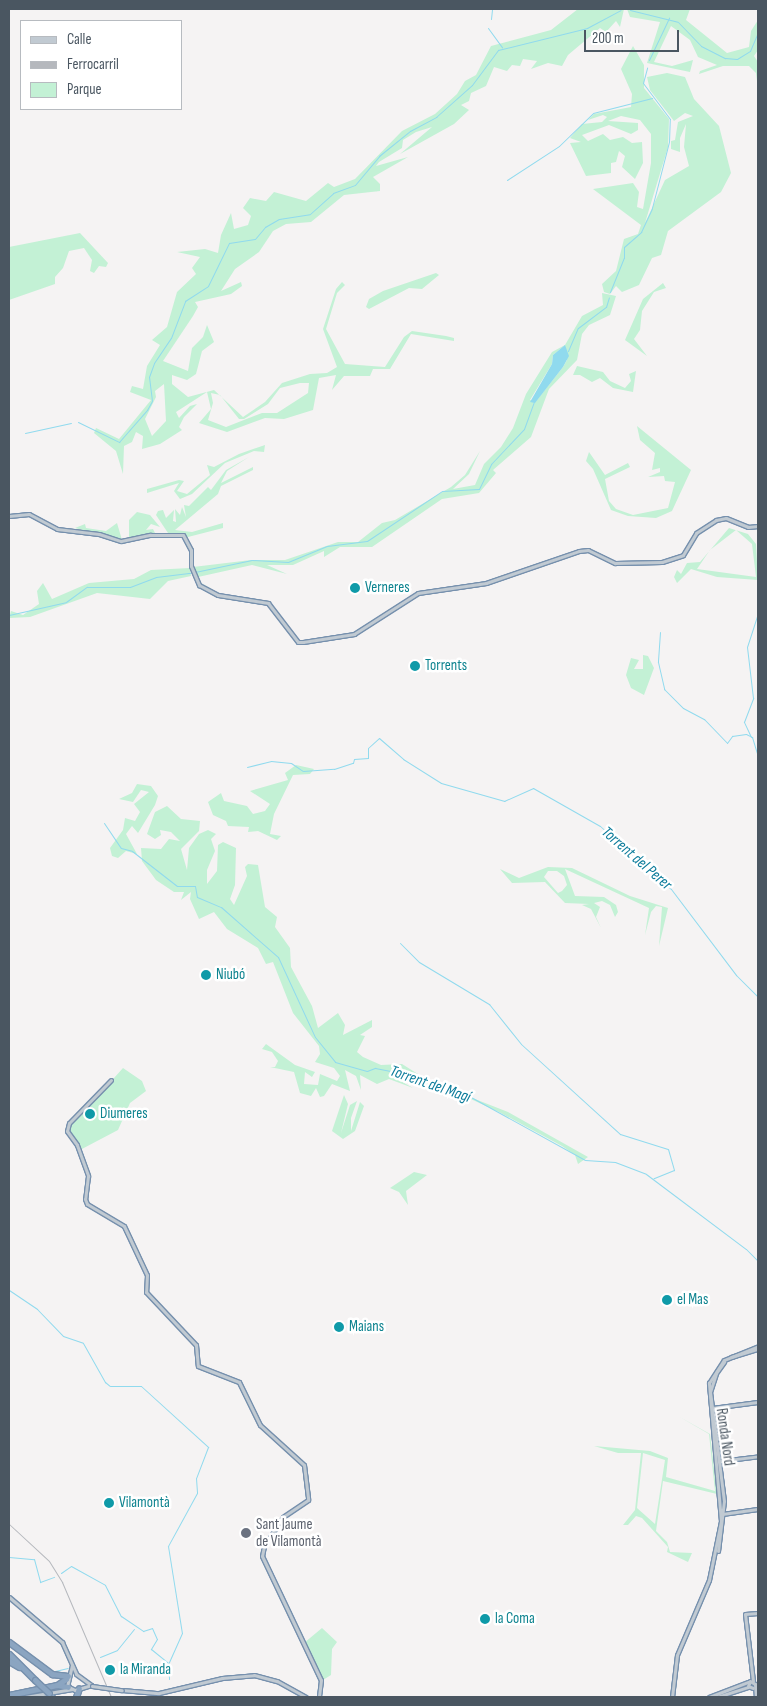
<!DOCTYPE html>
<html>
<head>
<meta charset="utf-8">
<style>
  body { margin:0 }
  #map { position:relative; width:767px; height:1706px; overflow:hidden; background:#f5f3f3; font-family:"Sofia Sans Condensed",sans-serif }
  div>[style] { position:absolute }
  .green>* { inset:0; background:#c3f1d5 }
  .water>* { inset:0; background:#90daee }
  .stream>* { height:1px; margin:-0.5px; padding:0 0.5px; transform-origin:0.5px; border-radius:0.5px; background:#90daee }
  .roads { filter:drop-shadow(1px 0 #7690ad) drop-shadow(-1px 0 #7690ad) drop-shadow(0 1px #7690ad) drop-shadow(0 -1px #7690ad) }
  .minor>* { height:3px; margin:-1.5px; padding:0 1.5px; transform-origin:1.5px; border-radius:1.5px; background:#c1cad2 }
  .highway>* { height:5px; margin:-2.5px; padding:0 2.5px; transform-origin:2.5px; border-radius:2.5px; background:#8ba5c1 }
  .rail>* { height:1px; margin:-0.5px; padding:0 0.5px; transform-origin:0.5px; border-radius:0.5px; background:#b5b8bd }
  .bridges { filter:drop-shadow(1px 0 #7690ad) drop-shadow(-1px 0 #7690ad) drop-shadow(0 1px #7690ad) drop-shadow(0 -1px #7690ad) }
  .minor-bridge>* { height:3px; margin:-1.5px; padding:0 1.5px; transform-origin:1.5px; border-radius:1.5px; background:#c1cad2 }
  .highway-bridge>* { height:5px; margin:-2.5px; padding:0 2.5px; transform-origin:2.5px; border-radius:2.5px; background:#8ba5c1 }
  .dots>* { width:14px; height:14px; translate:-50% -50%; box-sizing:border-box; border:2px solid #fff; border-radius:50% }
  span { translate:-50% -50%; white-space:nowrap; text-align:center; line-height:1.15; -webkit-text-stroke:5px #fff; paint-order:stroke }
  .culture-label { font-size:15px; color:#0d838f }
  .left { translate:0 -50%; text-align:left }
  .street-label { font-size:15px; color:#4a5661 }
  .worship-label { font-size:15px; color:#5b616d }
  .water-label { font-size:16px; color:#0c7c9b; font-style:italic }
  .frame { position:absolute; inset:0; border:10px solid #4a5661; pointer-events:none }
  .legend { position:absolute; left:20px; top:20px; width:162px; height:90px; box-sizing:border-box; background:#fff; border:1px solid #b7bbc0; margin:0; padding:6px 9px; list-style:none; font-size:15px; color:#4a5661 }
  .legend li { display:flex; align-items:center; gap:10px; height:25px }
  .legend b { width:25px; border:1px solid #b7bbc0 }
  .scale { position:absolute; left:584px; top:30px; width:95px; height:22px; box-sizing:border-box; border:2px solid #4a5661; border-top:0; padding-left:6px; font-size:15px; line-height:18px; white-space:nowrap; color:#4a5661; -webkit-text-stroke:4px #fff; paint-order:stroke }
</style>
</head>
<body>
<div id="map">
  <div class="green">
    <i style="clip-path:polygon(evenodd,578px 9px,624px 9px,620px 27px,616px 21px,606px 32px,600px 28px,568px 55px,562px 66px,548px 63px,531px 69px,537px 61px,523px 59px,520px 66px,512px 65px,507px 71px,494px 67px,486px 86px,471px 93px,469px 101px,461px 105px,469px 110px,454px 124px,400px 154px,432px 127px,416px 132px,403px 140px,402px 148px,379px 162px,376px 166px,408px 157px,373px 177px,380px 184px,380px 191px,344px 195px,311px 222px,286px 224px,273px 231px,259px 252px,235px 269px,221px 291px,241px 282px,242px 286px,231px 294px,195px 302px,198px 307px,193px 316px,163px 361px,188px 371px,192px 348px,203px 337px,207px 325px,214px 342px,202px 351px,196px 374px,187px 380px,172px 375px,172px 384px,188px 397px,214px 390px,243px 417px,265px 402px,282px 383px,310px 374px,327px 373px,337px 367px,323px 329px,336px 289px,342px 282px,345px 285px,337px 293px,326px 329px,345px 364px,385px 367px,404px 337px,412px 331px,446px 336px,454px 338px,454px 341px,411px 334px,390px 369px,373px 369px,370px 376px,344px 376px,332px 390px,336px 375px,319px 378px,313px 410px,284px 419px,265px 418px,227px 432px,199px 423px,211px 409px,207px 392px,176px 412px,179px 418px,190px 406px,197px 404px,184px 417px,179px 427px,182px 430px,160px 444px,142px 449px,143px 436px,136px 432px,132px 442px,124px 446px,123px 474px,116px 451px,94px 433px,96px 428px,119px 439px,151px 400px,130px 392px,132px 386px,143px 389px,147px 366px,160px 345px,152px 340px,167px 327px,177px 292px,196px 274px,192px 268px,200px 257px,177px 252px,205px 249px,218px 253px,221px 235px,231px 213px,234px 229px,248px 225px,251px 216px,243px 208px,250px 198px,266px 201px,274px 192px,306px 201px,328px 183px,334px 187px,355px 179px,402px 131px,435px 114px,457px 94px,465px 81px,476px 75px,491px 46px,551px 30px,578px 9px,300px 383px,309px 383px,308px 393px,277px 413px,262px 413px,226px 427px,208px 420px,213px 403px,211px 393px,220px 395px,239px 419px,244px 419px,268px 404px,280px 388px,300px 383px,578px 9px,164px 384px,166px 421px,152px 436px,145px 419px,156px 397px,155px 391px,164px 384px)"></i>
    <i style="clip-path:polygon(627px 9px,690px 9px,686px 20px,727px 53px,749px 47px,751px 31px,758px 20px,758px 50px,754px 56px,758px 62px,758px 89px,756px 73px,749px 66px,723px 66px,699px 74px,700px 71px,717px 65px,698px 57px,690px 40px,671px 26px,654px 62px,672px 66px,693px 60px,690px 72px,647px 63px,660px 22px,630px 17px)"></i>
    <i style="clip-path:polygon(633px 46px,644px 65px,644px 88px,669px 119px,668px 147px,645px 223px,665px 180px,689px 166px,684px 147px,686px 124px,680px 138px,680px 152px,671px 149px,671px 141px,675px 140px,678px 122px,693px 116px,685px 113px,674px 121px,650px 90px,647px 77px,667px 73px,685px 77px,694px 99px,719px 126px,731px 173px,721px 192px,668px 231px,661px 255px,652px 258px,639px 285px,622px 292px,616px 286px,610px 294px,604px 292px,602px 284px,616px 271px,624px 239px,638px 234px,641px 225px,593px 189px,633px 183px,639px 192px,637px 207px,643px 209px,651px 163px,651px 134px,640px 120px,621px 116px,608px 121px,638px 123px,638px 130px,631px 134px,609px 125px,582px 135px,588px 141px,603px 134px,610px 140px,623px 137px,632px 143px,642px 142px,643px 163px,635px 179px,622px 167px,625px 156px,619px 151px,616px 162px,611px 163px,611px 173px,586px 176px,570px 143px,581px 142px,570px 138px,582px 124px,602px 122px,607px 117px,603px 115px,588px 120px,594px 114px,631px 107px,632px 94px,621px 69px)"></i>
    <i style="clip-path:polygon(80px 233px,108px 263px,106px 267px,99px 266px,94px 273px,90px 271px,92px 260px,84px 248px,69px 251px,63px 268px,55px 277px,55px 284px,9px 300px,9px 247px)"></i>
    <i style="clip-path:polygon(436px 273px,439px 275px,422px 289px,409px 288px,369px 309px,366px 307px,369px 299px,383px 291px)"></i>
    <i style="clip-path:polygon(663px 283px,666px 288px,654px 292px,642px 311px,640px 330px,634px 339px,647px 356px,625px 340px,643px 299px)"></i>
    <i style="clip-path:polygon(evenodd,602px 293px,616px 296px,610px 315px,589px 325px,582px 334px,577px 360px,549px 389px,531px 437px,493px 470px,496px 473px,479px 493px,442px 499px,372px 547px,340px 547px,324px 557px,324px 551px,293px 565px,267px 565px,287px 574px,252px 565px,198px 577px,199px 582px,213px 589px,198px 582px,193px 567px,251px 560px,285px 560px,338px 542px,358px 542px,382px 523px,395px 520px,451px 487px,465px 475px,480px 451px,469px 474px,453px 489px,475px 485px,484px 464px,501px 447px,513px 428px,526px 394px,552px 352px,565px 345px,582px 316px,603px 305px,602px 293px,564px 346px,567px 360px,563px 367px,537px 400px,530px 400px,552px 364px,553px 355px,564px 346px)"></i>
    <i style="clip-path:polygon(577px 366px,603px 372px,610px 381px,625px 388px,631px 381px,629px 374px,636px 371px,633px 392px,613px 388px,600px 378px,592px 382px,580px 375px,573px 375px)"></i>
    <i style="clip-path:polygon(637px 426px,691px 470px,672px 511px,656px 518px,628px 516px,611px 510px,593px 469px,586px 461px,589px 452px,605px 475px,628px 463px,630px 467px,605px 479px,609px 501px,616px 509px,633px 515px,668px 508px,675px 482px,665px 481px,664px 476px,648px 477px,660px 472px,660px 468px,652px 470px,655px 453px,640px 440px)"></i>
    <i style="clip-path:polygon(265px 445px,264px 452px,254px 451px,225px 463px,192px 494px,180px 499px,174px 491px,179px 483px,147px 493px,147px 489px,179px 480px,184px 481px,177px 491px,187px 494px,210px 475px,207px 465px,214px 467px,239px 454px)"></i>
    <i style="clip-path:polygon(249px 457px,227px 471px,221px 483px,253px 467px,253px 470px,221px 486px,218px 494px,175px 530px,192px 532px,223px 523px,223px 528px,188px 537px,168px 533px,156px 515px,158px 511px,163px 510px,166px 518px,174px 510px,173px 521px,176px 522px,175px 509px,180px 515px,182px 507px,186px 517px,184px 505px,189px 506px,208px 487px,211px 490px,226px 470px)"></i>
    <i style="clip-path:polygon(137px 512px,150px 515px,160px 527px,151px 524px,146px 530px,153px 529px,155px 533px,129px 540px,129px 520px)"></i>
    <i style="clip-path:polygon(117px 523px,122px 540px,75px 528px,85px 524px,86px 528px,106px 531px)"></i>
    <i style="clip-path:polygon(evenodd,729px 528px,748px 534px,756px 544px,758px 580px,717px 577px,691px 569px,677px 583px,674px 577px,677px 570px,681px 574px,687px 563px,700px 562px,729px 528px,736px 530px,752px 544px,756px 577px,697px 569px,710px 550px,736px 530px)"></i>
    <i style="clip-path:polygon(190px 568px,191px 576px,168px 581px,150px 599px,97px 593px,30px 617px,9px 618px,11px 611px,23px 615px,39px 604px,37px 591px,43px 583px,52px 599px,89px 583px,134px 579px,151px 570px)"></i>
    <i style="clip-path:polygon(643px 655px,648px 656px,654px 668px,644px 695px,631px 688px,626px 675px,631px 658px,639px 660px,634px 669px,643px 669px,643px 674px)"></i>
    <i style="clip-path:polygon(296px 765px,314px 769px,310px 774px,293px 775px,274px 814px,270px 834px,281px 836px,277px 840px,258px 831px,248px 832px,249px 827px,228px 826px,226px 821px,213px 815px,208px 802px,221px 793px,224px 801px,247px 806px,253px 814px,265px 811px,270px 804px,250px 791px,288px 780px,285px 773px)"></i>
    <i style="clip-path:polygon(137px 784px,151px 786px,158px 796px,155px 805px,138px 833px,132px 826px,126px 834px,137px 854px,126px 851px,118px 858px,112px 856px,110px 848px,123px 830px,125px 818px,135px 821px,140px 812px,134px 804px,149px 792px,141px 790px,133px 802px,119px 799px,132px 793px)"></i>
    <i style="clip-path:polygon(167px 806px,181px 819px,200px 821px,199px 831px,181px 849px,187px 870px,189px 848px,199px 834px,208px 830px,216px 834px,211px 839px,215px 851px,207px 870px,207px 884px,217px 871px,218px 845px,223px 842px,236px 848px,235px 885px,230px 899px,234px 905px,247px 876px,245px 867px,248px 864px,258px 865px,265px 907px,277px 917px,275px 927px,290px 948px,291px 967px,312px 1006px,318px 1028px,338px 1013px,345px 1025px,343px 1035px,372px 1020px,372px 1027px,360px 1035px,365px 1036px,357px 1052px,363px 1057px,381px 1065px,402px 1064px,429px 1081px,508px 1112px,588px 1157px,578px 1164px,575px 1155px,562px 1146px,499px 1112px,462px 1095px,420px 1086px,398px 1075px,392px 1076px,413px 1088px,389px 1079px,377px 1084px,360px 1075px,361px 1090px,356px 1076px,345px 1070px,350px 1091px,332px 1084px,324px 1096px,320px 1097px,316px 1088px,311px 1096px,300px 1093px,294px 1072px,270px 1067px,275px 1067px,278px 1061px,272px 1052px,262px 1049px,266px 1044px,295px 1065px,315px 1072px,312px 1077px,305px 1072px,304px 1084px,318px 1085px,320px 1074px,337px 1081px,340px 1076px,334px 1068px,315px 1062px,320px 1054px,319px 1046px,293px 1013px,273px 962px,266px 964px,258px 948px,227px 929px,214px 912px,199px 919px,190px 899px,191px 892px,181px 900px,184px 892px,174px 892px,156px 880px,142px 861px,141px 848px,161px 849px,169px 839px,180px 841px,171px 832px,160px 830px,161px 835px,155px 839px,147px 834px,155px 812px)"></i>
    <i style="clip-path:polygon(evenodd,548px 867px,572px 868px,630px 896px,668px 908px,659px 946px,662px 907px,656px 906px,651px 912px,645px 935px,649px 908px,565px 869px,575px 896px,604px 897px,616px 905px,618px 912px,615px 917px,610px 905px,602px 901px,594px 903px,600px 907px,596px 917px,601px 928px,591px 909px,582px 905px,589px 904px,565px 903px,545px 882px,512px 883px,500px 869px,519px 878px,548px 867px,548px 871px,557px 871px,564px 876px,567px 885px,562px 891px,558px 893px,544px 877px,548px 871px)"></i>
    <i style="clip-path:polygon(123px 1068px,142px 1081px,146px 1091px,130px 1103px,118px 1130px,80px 1150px,69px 1128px)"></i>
    <i style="clip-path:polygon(344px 1095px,348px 1104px,341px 1133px,350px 1105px,357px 1101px,351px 1118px,351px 1131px,360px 1102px,364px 1106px,355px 1131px,343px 1139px,332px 1131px)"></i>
    <i style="clip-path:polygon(414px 1172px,427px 1175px,406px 1191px,408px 1205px,399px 1192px,390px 1188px)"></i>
    <i style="clip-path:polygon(evenodd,678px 1416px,710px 1434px,717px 1494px,663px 1481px,656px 1531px,667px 1542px,670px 1552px,692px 1553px,688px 1562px,667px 1552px,668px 1547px,642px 1518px,636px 1516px,628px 1525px,623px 1525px,635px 1510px,641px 1453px,618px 1453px,594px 1446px,650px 1451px,668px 1458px,666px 1477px,715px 1491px,709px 1434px,678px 1416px,643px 1453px,665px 1460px,655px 1524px,637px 1508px,643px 1453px)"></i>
    <i style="clip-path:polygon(322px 1628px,337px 1642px,332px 1649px,331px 1675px,323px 1680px,304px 1643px)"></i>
  </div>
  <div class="water">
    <i style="clip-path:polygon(565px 345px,569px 356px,563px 367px,535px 403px,530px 402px,552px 364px,553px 355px)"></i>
  </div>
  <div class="stream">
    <i style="left:82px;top:9px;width:9px"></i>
    <i style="left:630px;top:10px;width:49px;rotate:14deg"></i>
    <i style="left:678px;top:22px;width:33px;rotate:46deg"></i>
    <i style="left:701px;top:46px;width:27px;rotate:27deg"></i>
    <i style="left:725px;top:58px;width:12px;rotate:5deg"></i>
    <i style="left:737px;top:59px;width:15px;rotate:-32deg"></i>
    <i style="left:750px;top:51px;width:21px;rotate:-67deg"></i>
    <i style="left:491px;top:19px;width:10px;rotate:-84deg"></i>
    <i style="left:488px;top:28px;width:24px;rotate:54deg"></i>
    <i style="left:649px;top:60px;width:47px;rotate:-64.5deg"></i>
    <i style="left:507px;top:180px;width:62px;rotate:-33.2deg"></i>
    <i style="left:559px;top:146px;width:47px;rotate:-44.1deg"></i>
    <i style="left:593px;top:113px;width:61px;rotate:-14.3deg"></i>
    <i style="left:610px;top:292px;width:37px;rotate:-68deg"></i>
    <i style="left:624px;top:258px;width:11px;rotate:-90deg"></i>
    <i style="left:624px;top:247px;width:23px;rotate:-41deg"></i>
    <i style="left:641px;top:232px;width:26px;rotate:-65deg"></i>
    <i style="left:652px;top:208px;width:68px;rotate:-75.6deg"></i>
    <i style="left:669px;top:142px;width:23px;rotate:-88deg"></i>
    <i style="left:670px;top:119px;width:45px;rotate:-126.9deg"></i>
    <i style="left:643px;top:83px;width:16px;rotate:-75deg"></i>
    <i style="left:568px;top:351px;width:25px;rotate:-67deg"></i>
    <i style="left:578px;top:328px;width:35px;rotate:-37deg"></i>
    <i style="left:606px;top:307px;width:10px;rotate:-73deg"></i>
    <i style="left:78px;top:422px;width:46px;rotate:26deg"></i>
    <i style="left:119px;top:442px;width:43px;rotate:-48.8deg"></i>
    <i style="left:147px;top:410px;width:10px;rotate:-61deg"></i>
    <i style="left:152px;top:401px;width:24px;rotate:-97deg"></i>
    <i style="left:149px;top:377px;width:15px;rotate:-70deg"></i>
    <i style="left:154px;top:363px;width:30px;rotate:-56deg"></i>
    <i style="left:171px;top:338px;width:40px;rotate:-69deg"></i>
    <i style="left:185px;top:301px;width:27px;rotate:-33deg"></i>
    <i style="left:208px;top:286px;width:48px;rotate:-64deg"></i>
    <i style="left:229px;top:243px;width:26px;rotate:-9deg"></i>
    <i style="left:255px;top:239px;width:16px;rotate:-50deg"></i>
    <i style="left:265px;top:227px;width:16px;rotate:-30deg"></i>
    <i style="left:279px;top:219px;width:31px;rotate:-9deg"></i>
    <i style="left:310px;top:214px;width:31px;rotate:-42deg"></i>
    <i style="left:333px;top:193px;width:23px;rotate:-20deg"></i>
    <i style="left:355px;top:185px;width:38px;rotate:-50deg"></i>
    <i style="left:379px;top:156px;width:40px;rotate:-39deg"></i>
    <i style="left:410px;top:131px;width:30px;rotate:-28deg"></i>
    <i style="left:436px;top:117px;width:48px;rotate:-41.6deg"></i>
    <i style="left:472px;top:85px;width:44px;rotate:-53.4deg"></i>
    <i style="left:498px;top:50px;width:92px;rotate:-13.9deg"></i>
    <i style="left:587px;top:28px;width:38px;rotate:-28deg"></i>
    <i style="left:25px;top:433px;width:47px;rotate:-12.3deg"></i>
    <i style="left:757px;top:557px;width:18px;rotate:87deg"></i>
    <i style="left:195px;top:572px;width:58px;rotate:-11.9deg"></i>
    <i style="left:252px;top:560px;width:36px;rotate:3deg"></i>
    <i style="left:288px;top:562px;width:42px;rotate:-22.3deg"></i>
    <i style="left:327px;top:546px;width:40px;rotate:-7.1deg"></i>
    <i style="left:367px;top:541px;width:90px;rotate:-33.7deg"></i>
    <i style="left:442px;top:491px;width:37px;rotate:-3deg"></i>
    <i style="left:479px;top:489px;width:28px;rotate:-64deg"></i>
    <i style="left:491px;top:464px;width:48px;rotate:-46.7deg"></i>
    <i style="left:524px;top:429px;width:30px;rotate:-70deg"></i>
    <i style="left:9px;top:615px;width:58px;rotate:-12.8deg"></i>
    <i style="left:66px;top:602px;width:26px;rotate:-36deg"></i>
    <i style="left:87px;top:587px;width:43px"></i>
    <i style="left:130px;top:587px;width:28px;rotate:-21deg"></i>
    <i style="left:156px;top:577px;width:35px;rotate:-7deg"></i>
    <i style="left:660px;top:632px;width:30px;rotate:94deg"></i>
    <i style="left:658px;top:662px;width:28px;rotate:77deg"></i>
    <i style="left:664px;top:689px;width:27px;rotate:45deg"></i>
    <i style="left:683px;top:708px;width:24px;rotate:28deg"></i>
    <i style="left:704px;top:719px;width:33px;rotate:46deg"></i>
    <i style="left:727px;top:743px;width:9px;rotate:-54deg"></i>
    <i style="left:732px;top:736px;width:14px;rotate:-8deg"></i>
    <i style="left:746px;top:734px;width:7px;rotate:27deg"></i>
    <i style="left:752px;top:737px;width:21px;rotate:73deg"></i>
    <i style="left:751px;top:737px;width:17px;rotate:-115deg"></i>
    <i style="left:744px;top:722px;width:26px;rotate:-69deg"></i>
    <i style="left:753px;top:698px;width:51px;rotate:-96.7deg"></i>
    <i style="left:747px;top:647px;width:35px;rotate:-72deg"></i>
    <i style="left:247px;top:767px;width:25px;rotate:-14deg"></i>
    <i style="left:271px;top:761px;width:20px;rotate:6deg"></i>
    <i style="left:291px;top:763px;width:14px;rotate:34deg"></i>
    <i style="left:303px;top:771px;width:31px;rotate:-4deg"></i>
    <i style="left:334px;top:769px;width:20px;rotate:-18deg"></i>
    <i style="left:353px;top:763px;width:4px;rotate:-76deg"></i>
    <i style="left:354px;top:759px;width:14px;rotate:-4deg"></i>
    <i style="left:368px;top:758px;width:10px;rotate:-90deg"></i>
    <i style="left:368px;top:748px;width:15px;rotate:-42deg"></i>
    <i style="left:379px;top:738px;width:32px;rotate:41deg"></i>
    <i style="left:403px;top:759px;width:45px;rotate:32.3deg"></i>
    <i style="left:441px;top:783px;width:66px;rotate:15.9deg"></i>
    <i style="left:504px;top:801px;width:32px;rotate:-24deg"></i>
    <i style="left:533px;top:788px;width:77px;rotate:29.6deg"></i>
    <i style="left:600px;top:826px;width:95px;rotate:41.6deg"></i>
    <i style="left:671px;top:889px;width:108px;rotate:52.9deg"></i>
    <i style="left:736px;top:975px;width:31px;rotate:45deg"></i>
    <i style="left:104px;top:823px;width:30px;rotate:56deg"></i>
    <i style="left:121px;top:848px;width:11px;rotate:15deg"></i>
    <i style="left:132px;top:851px;width:57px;rotate:37.9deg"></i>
    <i style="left:177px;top:886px;width:18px"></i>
    <i style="left:195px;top:886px;width:11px;rotate:80deg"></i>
    <i style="left:197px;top:897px;width:26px;rotate:23deg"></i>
    <i style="left:221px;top:907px;width:76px;rotate:41.3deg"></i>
    <i style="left:278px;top:957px;width:88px;rotate:65.2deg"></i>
    <i style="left:315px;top:1037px;width:32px;rotate:51deg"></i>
    <i style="left:335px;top:1062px;width:33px;rotate:16deg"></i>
    <i style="left:367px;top:1071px;width:9px;rotate:-21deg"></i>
    <i style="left:375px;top:1068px;width:26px;rotate:11deg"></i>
    <i style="left:401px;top:1073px;width:72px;rotate:18.7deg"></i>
    <i style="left:469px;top:1096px;width:132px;rotate:28.9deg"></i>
    <i style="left:585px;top:1160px;width:30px;rotate:4deg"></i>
    <i style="left:615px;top:1162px;width:33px;rotate:21deg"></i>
    <i style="left:646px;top:1174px;width:125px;rotate:36.9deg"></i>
    <i style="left:746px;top:1249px;width:16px;rotate:45deg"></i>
    <i style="left:757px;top:1260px;width:13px;rotate:86deg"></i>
    <i style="left:400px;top:943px;width:27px;rotate:45deg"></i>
    <i style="left:419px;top:962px;width:82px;rotate:31deg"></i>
    <i style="left:489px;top:1004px;width:51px;rotate:51.3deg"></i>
    <i style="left:521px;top:1044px;width:134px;rotate:42.3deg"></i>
    <i style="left:620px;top:1134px;width:50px;rotate:17.4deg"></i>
    <i style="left:668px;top:1149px;width:22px;rotate:74deg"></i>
    <i style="left:674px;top:1170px;width:22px;rotate:158deg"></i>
    <i style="left:9px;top:1290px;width:34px;rotate:34deg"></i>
    <i style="left:37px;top:1309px;width:37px;rotate:46deg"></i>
    <i style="left:63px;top:1336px;width:21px;rotate:19deg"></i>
    <i style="left:83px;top:1343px;width:45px;rotate:60.6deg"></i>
    <i style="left:105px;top:1382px;width:6px;rotate:39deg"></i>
    <i style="left:110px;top:1386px;width:31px"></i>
    <i style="left:141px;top:1386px;width:91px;rotate:42.3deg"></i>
    <i style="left:208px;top:1447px;width:33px;rotate:111deg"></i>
    <i style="left:196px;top:1478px;width:15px;rotate:86deg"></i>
    <i style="left:197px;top:1493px;width:60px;rotate:118.7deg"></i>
    <i style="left:168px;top:1546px;width:88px;rotate:80.9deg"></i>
    <i style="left:182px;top:1633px;width:34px;rotate:114deg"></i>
    <i style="left:168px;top:1664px;width:15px;rotate:86deg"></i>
    <i style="left:9px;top:1557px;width:25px;rotate:5deg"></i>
    <i style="left:34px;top:1559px;width:24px;rotate:75deg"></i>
    <i style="left:40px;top:1582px;width:15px;rotate:-20deg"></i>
    <i style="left:61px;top:1573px;width:12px;rotate:-35deg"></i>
    <i style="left:71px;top:1566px;width:39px;rotate:29deg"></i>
    <i style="left:105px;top:1585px;width:35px;rotate:63deg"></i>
    <i style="left:121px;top:1616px;width:27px;rotate:34deg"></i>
    <i style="left:143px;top:1631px;width:9px;rotate:-18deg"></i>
    <i style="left:152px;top:1628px;width:12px;rotate:66deg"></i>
    <i style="left:157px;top:1639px;width:12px;rotate:121deg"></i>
    <i style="left:151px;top:1649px;width:22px;rotate:39deg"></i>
    <i style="left:100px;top:1657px;width:18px;rotate:-22deg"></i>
    <i style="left:117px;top:1650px;width:27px;rotate:-51deg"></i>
    <i style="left:55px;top:1671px;width:13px;rotate:-13deg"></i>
  </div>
  <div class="roads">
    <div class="minor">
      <i style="left:9px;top:516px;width:20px;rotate:-6deg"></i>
      <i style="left:29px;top:514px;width:32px;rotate:28deg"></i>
      <i style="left:57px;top:529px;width:42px;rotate:6.8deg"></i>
      <i style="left:99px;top:534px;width:23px;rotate:18deg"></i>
      <i style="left:121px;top:541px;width:30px;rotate:-12deg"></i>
      <i style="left:150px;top:535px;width:33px"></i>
      <i style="left:183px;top:535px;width:17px;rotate:62deg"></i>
      <i style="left:191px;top:550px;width:16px;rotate:90deg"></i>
      <i style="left:191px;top:566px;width:21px;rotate:67deg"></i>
      <i style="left:199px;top:585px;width:21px;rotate:28deg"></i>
      <i style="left:218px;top:595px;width:51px;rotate:9.1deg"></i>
      <i style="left:268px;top:603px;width:49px;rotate:52.4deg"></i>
      <i style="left:298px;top:642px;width:5px"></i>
      <i style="left:303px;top:642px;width:52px;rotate:-8.9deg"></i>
      <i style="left:354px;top:634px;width:76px;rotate:-32.6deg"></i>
      <i style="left:418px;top:593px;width:69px;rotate:-8.4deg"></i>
      <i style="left:486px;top:583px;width:98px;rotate:-19deg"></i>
      <i style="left:579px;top:551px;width:9px;rotate:-6deg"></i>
      <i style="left:588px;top:550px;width:30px;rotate:26deg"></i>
      <i style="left:615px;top:563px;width:47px;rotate:-1.2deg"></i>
      <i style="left:662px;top:562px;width:22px;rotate:-18deg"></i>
      <i style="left:683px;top:555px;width:26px;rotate:-59deg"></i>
      <i style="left:696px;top:533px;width:24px;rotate:-33deg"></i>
      <i style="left:716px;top:520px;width:10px;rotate:-11deg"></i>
      <i style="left:726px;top:518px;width:24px;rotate:22deg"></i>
      <i style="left:748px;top:527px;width:10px;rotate:-6deg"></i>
      <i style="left:111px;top:1080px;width:60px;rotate:134.3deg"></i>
      <i style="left:69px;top:1123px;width:8px;rotate:104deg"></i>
      <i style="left:67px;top:1131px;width:17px;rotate:54deg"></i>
      <i style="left:77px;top:1145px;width:33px;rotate:70deg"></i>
      <i style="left:88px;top:1176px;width:23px;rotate:97deg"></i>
      <i style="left:85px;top:1199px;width:5px;rotate:68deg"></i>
      <i style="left:87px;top:1204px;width:43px;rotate:30.7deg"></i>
      <i style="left:124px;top:1226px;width:54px;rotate:64.9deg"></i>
      <i style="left:147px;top:1275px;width:17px;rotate:93deg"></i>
      <i style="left:146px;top:1292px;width:73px;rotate:46.7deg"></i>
      <i style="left:196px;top:1345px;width:21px;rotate:85deg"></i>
      <i style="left:198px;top:1366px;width:44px;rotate:21.3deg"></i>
      <i style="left:239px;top:1382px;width:48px;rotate:64deg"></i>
      <i style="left:260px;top:1425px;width:59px;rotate:42.3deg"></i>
      <i style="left:304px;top:1465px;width:35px;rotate:83deg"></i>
      <i style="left:308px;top:1500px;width:30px;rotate:146deg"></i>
      <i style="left:283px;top:1517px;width:35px;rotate:123deg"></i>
      <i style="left:264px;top:1546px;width:10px;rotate:101deg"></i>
      <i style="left:262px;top:1556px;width:137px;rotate:64.6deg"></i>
      <i style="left:321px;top:1680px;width:17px;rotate:97deg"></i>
      <i style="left:731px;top:1357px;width:28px;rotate:-17deg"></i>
      <i style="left:712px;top:1408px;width:46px;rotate:-7.4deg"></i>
      <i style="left:720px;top:1461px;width:38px;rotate:-7deg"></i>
      <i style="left:722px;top:1514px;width:36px;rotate:-8deg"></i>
      <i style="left:718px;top:1551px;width:50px;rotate:-83.2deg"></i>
      <i style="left:724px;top:1501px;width:110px;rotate:-97.3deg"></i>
      <i style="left:710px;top:1392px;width:20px;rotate:-72deg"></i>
      <i style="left:716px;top:1373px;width:14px;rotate:-54deg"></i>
      <i style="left:9px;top:1597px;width:70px;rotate:40.3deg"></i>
      <i style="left:62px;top:1642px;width:35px;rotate:66deg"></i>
      <i style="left:76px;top:1674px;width:19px;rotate:36deg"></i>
      <i style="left:72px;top:1665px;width:22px;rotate:103deg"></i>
      <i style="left:67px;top:1686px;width:9px;rotate:27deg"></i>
      <i style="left:75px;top:1690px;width:17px;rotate:-17deg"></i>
      <i style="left:753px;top:1681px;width:67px;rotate:-96.8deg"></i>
      <i style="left:745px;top:1614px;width:13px;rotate:-4deg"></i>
      <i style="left:753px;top:1688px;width:5px;rotate:-158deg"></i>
      <i style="left:748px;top:1686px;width:5px;rotate:-68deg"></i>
      <i style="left:750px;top:1681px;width:6px;rotate:31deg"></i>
      <i style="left:755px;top:1684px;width:13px;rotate:86deg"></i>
      <i style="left:122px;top:1690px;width:37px;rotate:5deg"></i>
      <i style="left:159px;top:1693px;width:65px;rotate:-13.4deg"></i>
      <i style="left:222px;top:1678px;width:32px;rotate:-5deg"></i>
      <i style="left:254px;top:1675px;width:24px;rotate:15deg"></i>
      <i style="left:277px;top:1681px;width:33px;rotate:29deg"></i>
      <i style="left:25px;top:1697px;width:48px;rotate:-9.7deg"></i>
      <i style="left:672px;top:1697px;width:42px;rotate:-83.2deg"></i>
      <i style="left:677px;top:1655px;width:82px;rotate:-66.9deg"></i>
      <i style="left:709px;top:1580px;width:60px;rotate:-78.5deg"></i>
      <i style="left:721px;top:1521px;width:139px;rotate:-95deg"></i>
      <i style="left:709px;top:1383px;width:27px;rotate:-57deg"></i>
      <i style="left:724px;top:1360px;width:37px;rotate:-22deg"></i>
      <i style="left:709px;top:1697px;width:42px;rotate:-21deg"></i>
      <i style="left:717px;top:1697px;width:33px;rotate:-18deg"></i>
    </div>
    <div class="highway">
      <i style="left:9px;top:1642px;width:54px;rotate:36.7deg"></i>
      <i style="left:52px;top:1674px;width:16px;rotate:7deg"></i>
      <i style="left:9px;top:1654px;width:37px;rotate:45deg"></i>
      <i style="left:9px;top:1661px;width:12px;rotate:31deg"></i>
      <i style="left:57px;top:1685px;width:11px;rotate:10deg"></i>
      <i style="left:49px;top:1693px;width:5px;rotate:53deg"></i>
      <i style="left:9px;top:1695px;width:49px;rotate:-11.8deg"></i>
      <i style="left:57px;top:1685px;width:11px;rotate:-34deg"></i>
      <i style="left:76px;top:1697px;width:9px;rotate:-72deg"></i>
    </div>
  </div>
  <div class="rail">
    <i style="left:9px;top:1524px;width:54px;rotate:42.8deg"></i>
    <i style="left:49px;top:1561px;width:25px;rotate:58deg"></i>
    <i style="left:62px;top:1582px;width:125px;rotate:66.9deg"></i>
  </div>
  <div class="bridges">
    <div class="minor-bridge">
      <i style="left:92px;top:1686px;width:30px;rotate:8deg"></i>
    </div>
    <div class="highway-bridge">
      <i style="left:35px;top:1680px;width:19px;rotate:43deg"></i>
    </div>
  </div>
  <div class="dots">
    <i style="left:355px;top:588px;background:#0f9aa8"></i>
    <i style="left:415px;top:666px;background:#0f9aa8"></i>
    <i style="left:206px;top:975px;background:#0f9aa8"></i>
    <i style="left:90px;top:1114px;background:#0f9aa8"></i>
    <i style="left:667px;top:1300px;background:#0f9aa8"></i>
    <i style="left:339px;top:1327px;background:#0f9aa8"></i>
    <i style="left:109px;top:1503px;background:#0f9aa8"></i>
    <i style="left:246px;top:1533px;background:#6b7280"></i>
    <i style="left:485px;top:1619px;background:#0f9aa8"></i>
    <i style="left:110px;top:1670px;background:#0f9aa8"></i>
  </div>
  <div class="culture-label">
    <span class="left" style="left:365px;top:588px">Verneres</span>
    <span class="left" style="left:425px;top:666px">Torrents</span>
    <span class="left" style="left:216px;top:975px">Niubó</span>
    <span class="left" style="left:100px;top:1114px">Diumeres</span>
    <span class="left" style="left:677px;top:1300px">el Mas</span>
    <span class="left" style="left:349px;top:1327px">Maians</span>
    <span class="left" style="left:119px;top:1503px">Vilamontà</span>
    <span class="left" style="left:495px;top:1619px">la Coma</span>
    <span class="left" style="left:120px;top:1670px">la Miranda</span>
  </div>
  <div class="street-label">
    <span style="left:725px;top:1437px;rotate:82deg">Ronda Nord</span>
  </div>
  <div class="worship-label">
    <span class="left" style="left:256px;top:1533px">Sant Jaume<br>de Vilamontà</span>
  </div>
  <div class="water-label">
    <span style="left:636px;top:859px;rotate:41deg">Torrent del Perer</span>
    <span style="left:430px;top:1085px;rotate:19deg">Torrent del Magí</span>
  </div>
  <div class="frame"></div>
  <ul class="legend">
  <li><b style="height:6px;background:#c1cad2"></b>Calle</li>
  <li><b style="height:6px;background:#b5b8bd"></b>Ferrocarril</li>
  <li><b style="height:14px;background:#c3f1d5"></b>Parque</li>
  </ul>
  <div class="scale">200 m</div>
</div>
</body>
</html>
